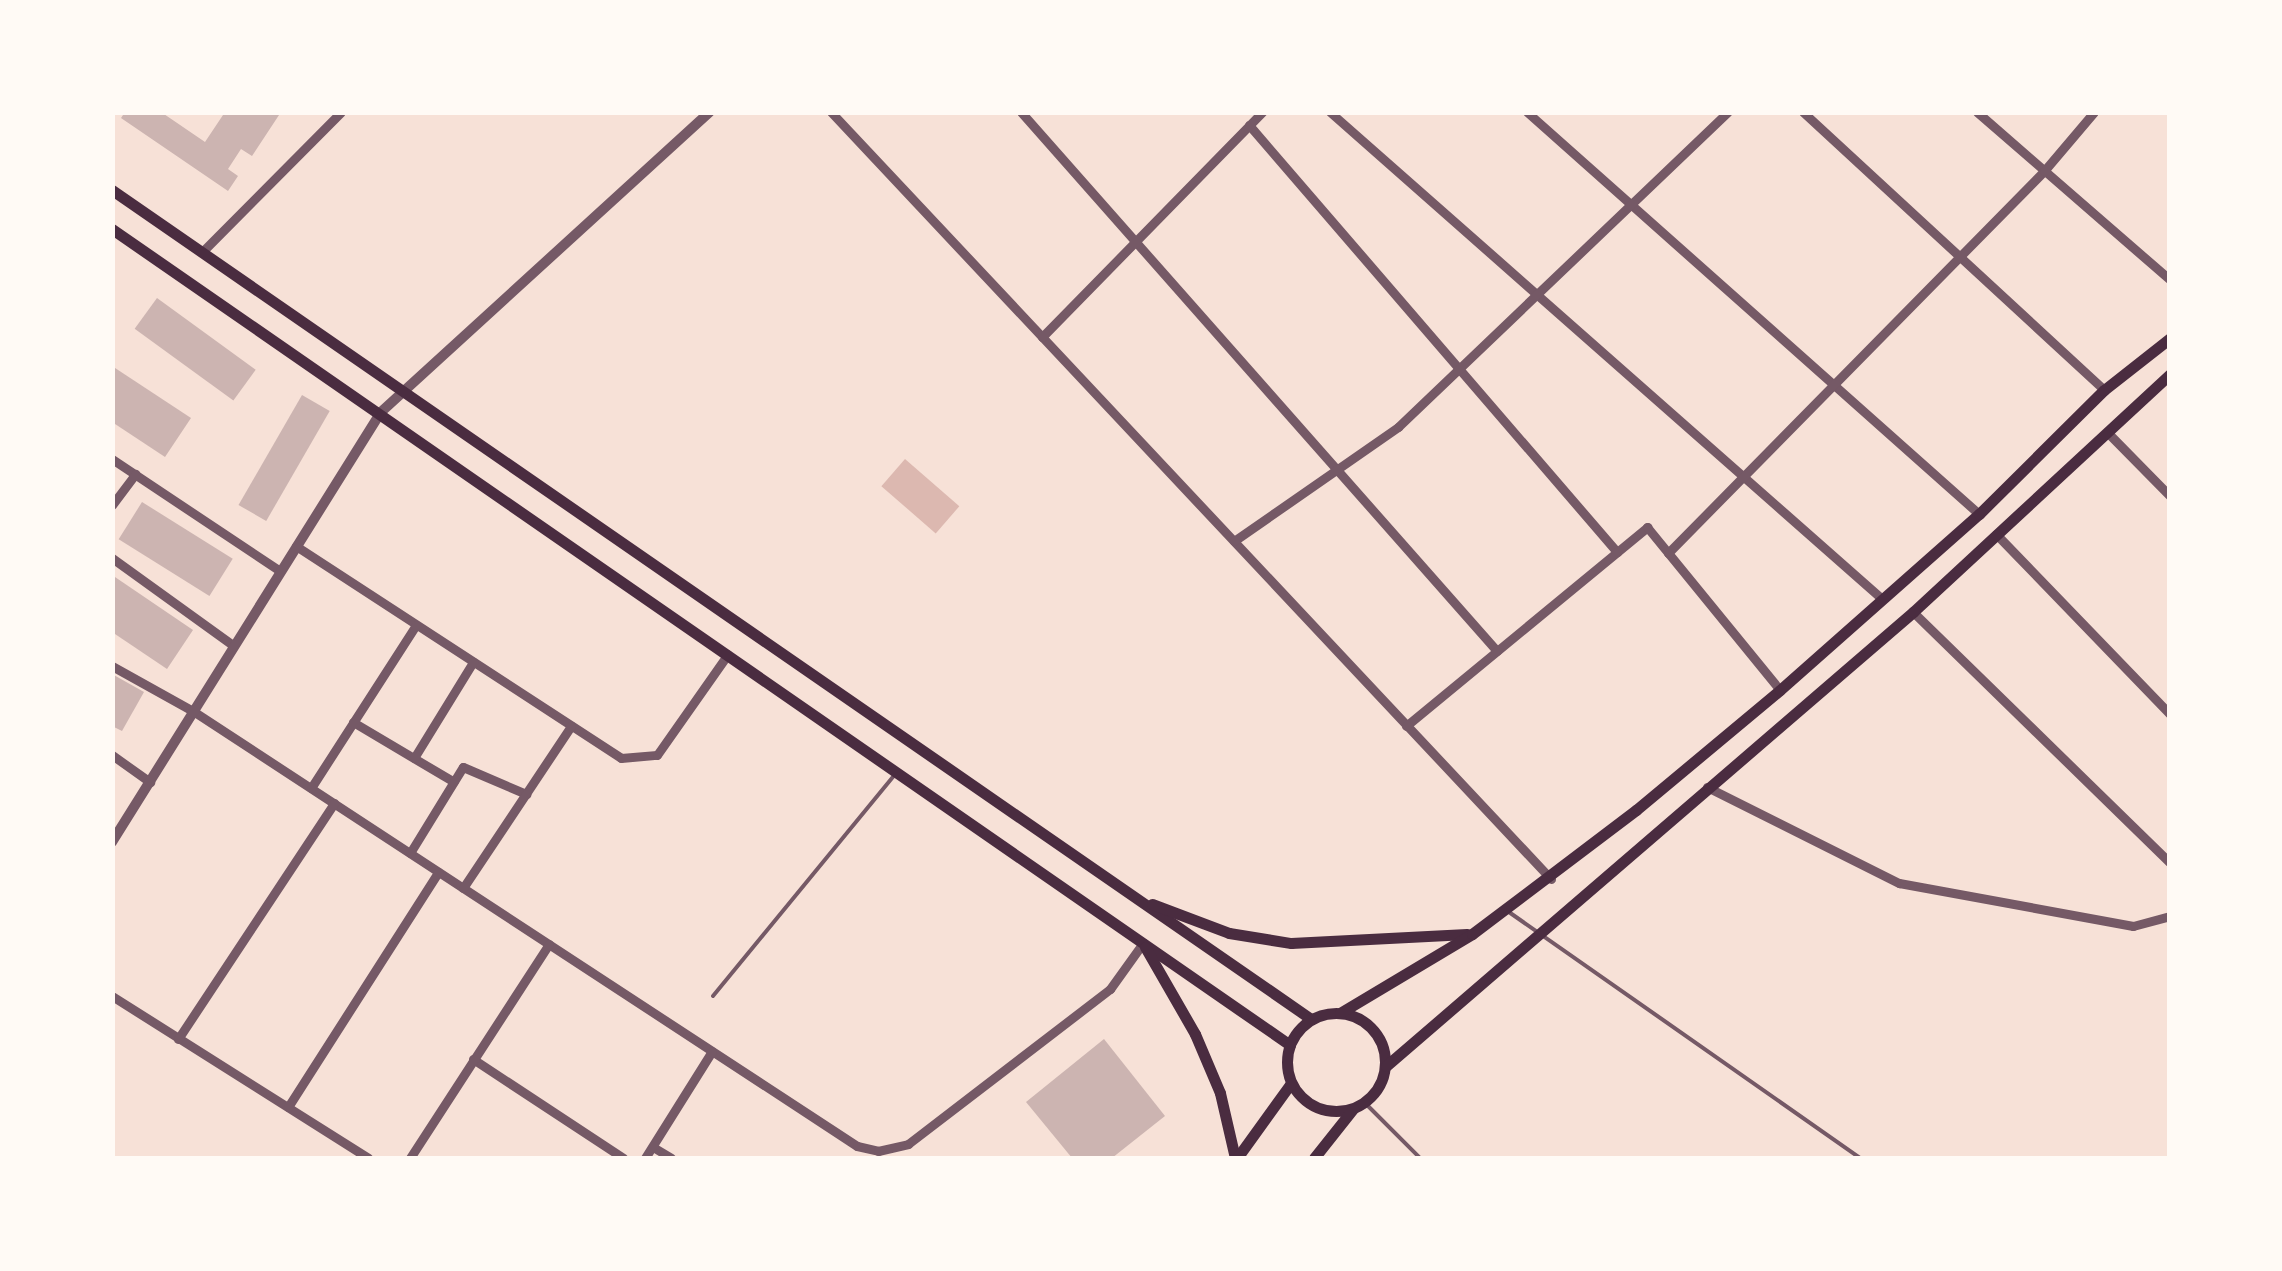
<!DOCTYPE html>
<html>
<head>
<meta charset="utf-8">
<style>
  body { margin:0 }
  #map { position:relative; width:2282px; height:1271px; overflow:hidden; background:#f7e1d7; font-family:"Titillium Web",sans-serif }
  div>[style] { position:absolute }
  .water>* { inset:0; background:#dcb8b0; transform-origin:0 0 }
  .building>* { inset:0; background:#ccb4b1; transform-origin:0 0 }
  .service>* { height:4px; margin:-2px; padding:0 2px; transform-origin:2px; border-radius:2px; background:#755966 }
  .minor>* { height:9px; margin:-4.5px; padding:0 4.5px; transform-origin:4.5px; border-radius:4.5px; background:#755966 }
  .tertiary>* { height:10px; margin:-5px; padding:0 5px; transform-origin:5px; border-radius:5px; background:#755966 }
  .secondary>* { height:11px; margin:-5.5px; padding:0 5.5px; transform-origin:5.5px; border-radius:5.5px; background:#4a2c40 }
  .secondary>.ring { margin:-5.5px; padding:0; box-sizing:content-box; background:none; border:11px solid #4a2c40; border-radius:50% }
  span { translate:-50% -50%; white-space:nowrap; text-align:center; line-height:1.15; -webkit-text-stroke:9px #fffaf5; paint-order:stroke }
  .frame { position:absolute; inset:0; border:115px solid #fffaf5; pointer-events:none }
</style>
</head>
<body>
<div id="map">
  <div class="water">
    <i style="left:905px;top:459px;width:72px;height:36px;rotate:41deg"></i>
  </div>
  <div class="building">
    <i style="clip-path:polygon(125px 112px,161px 112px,205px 142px,225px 112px,281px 112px,252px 156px,241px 149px,228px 169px,238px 176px,228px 191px,121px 118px)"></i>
    <i style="left:157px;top:298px;width:122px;height:38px;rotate:36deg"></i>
    <i style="clip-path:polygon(112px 366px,191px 418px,165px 457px,112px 422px)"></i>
    <i style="left:302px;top:395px;width:32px;height:127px;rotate:30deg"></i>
    <i style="left:142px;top:502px;width:107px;height:44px;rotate:32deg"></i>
    <i style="clip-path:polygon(112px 575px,193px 630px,167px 669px,112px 632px)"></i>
    <i style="clip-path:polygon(112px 674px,144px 692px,122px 731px,112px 726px)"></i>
    <i style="clip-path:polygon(1104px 1039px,1165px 1116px,1112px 1158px,1072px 1158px,1026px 1102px)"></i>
  </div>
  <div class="service">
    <i style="left:1506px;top:910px;width:432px;rotate:35deg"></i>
    <i style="left:713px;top:996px;width:285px;rotate:-50.6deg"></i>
    <i style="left:1365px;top:1103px;width:78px;rotate:45deg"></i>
  </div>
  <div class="minor">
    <i style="left:831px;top:112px;width:1052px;rotate:46.81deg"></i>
    <i style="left:1021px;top:112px;width:719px;rotate:48.55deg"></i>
    <i style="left:1330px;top:112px;width:733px;rotate:41.41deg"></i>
    <i style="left:1527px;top:112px;width:605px;rotate:41.65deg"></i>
    <i style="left:1803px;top:112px;width:410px;rotate:42.7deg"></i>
    <i style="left:1977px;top:112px;width:256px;rotate:41deg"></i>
    <i style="left:1249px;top:125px;width:564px;rotate:49.24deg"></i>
    <i style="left:202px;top:252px;width:197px;rotate:-45.2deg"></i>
    <i style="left:1042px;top:337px;width:315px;rotate:-45.6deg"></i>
    <i style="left:2107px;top:432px;width:90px;rotate:45.5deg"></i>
    <i style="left:112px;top:459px;width:202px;rotate:33.7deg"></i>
    <i style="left:112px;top:505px;width:39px;rotate:-53deg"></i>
    <i style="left:1996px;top:534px;width:250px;rotate:46deg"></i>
    <i style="left:1234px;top:541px;width:200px;rotate:-34.8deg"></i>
    <i style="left:1398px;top:427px;width:456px;rotate:-43.7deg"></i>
    <i style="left:296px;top:546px;width:388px;rotate:33.1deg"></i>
    <i style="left:621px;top:758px;width:36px;rotate:-5deg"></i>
    <i style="left:657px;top:755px;width:123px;rotate:-54.9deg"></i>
    <i style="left:1668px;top:553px;width:536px;rotate:-45.45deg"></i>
    <i style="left:2044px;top:171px;width:77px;rotate:-49.7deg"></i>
    <i style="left:112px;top:558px;width:150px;rotate:35.8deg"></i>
    <i style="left:1913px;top:612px;width:359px;rotate:44.3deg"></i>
    <i style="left:112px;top:666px;width:93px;rotate:29.1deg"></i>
    <i style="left:193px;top:711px;width:794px;rotate:33.23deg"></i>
    <i style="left:857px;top:1146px;width:22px;rotate:13deg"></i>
    <i style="left:878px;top:1151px;width:31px;rotate:-13deg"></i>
    <i style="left:908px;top:1144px;width:255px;rotate:-37.5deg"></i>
    <i style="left:1110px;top:989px;width:57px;rotate:-54.3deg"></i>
    <i style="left:353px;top:722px;width:117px;rotate:30.7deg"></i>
    <i style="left:1406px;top:726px;width:313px;rotate:-39.5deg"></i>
    <i style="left:1647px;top:527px;width:210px;rotate:50.8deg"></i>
    <i style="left:112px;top:755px;width:47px;rotate:35.4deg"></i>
    <i style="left:414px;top:758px;width:113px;rotate:-58.4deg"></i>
    <i style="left:1707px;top:787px;width:215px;rotate:26.6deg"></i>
    <i style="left:1899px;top:883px;width:238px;rotate:10.4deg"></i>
    <i style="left:2133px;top:926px;width:38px;rotate:-15deg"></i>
    <i style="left:311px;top:788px;width:194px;rotate:-57.2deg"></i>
    <i style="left:410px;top:853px;width:101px;rotate:-58.4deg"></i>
    <i style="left:463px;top:767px;width:69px;rotate:23.2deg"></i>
    <i style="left:463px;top:888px;width:195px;rotate:-56.3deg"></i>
    <i style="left:112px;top:996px;width:303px;rotate:32.3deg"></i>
    <i style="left:178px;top:1039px;width:283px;rotate:-56.5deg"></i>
    <i style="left:473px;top:1059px;width:180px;rotate:33.4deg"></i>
    <i style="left:288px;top:1107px;width:279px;rotate:-57.4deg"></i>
    <i style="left:653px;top:1147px;width:21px;rotate:31deg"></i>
    <i style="left:410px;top:1158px;width:255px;rotate:-57deg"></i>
    <i style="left:645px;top:1158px;width:126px;rotate:-57.9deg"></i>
  </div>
  <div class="tertiary">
    <i style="left:112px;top:842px;width:507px;rotate:-57.97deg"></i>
    <i style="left:381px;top:412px;width:445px;rotate:-42.4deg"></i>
  </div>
  <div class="secondary">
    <i style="left:112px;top:190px;width:1458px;rotate:34.66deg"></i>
    <i style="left:112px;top:229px;width:1433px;rotate:34.71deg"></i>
    <i style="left:1152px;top:904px;width:82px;rotate:20.6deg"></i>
    <i style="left:1229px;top:933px;width:63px;rotate:9.2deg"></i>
    <i style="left:1291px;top:943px;width:176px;rotate:-2.9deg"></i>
    <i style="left:1145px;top:947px;width:100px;rotate:60.1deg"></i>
    <i style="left:1195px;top:1034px;width:64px;rotate:67deg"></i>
    <i style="left:1220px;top:1093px;width:67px;rotate:77deg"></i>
    <i class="ring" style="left:1287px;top:1013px;width:87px;height:87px"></i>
    <i style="left:1340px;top:1013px;width:154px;rotate:-30.9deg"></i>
    <i style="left:1472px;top:934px;width:206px;rotate:-37.1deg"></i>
    <i style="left:1636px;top:810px;width:187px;rotate:-39.8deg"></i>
    <i style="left:1780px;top:690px;width:266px;rotate:-41.5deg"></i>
    <i style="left:1979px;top:514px;width:176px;rotate:-44.8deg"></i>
    <i style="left:2104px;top:390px;width:84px;rotate:-38.2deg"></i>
    <i style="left:1386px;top:1066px;width:696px;rotate:-40.74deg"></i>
    <i style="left:1913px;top:612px;width:350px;rotate:-42.8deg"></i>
    <i style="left:1237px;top:1158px;width:92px;rotate:-54.2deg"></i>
    <i style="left:1314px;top:1158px;width:63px;rotate:-51.5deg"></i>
  </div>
  <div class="frame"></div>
</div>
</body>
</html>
